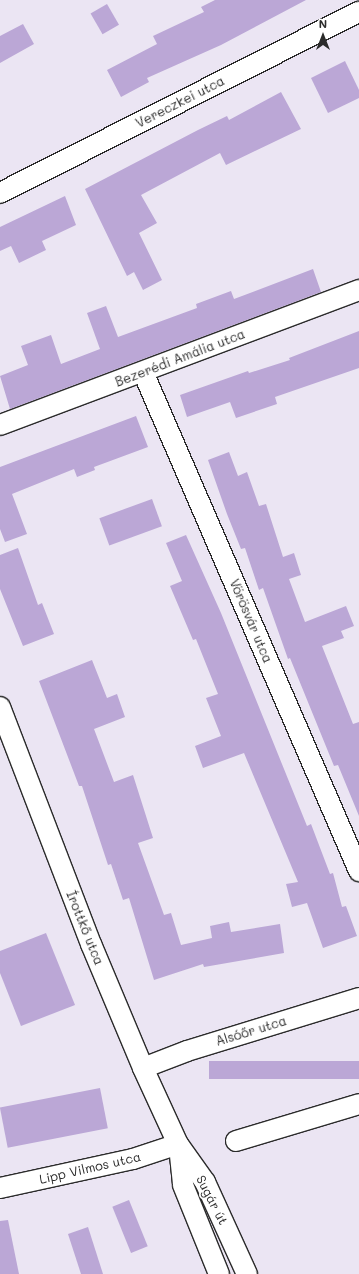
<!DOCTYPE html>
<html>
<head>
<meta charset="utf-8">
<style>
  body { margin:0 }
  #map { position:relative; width:359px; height:1274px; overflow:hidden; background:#ebe5f3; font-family:Mali,sans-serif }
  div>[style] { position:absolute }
  .building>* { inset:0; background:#bba7d6; transform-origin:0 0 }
  .roads { filter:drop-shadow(1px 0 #2b2b2b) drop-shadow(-1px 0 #2b2b2b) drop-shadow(0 1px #2b2b2b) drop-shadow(0 -1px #2b2b2b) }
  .minor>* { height:20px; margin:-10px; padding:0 10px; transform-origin:10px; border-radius:10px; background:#fff }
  span { translate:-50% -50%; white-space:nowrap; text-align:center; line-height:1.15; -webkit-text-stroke:3.5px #fff; paint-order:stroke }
  .street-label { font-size:13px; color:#2b2b2b }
  .north { position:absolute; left:303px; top:16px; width:40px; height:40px; -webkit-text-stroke:3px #fff; paint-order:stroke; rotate:0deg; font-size:11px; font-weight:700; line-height:16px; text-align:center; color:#2b2b2b }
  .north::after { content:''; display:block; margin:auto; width:14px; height:18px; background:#2b2b2b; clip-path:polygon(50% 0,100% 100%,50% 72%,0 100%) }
</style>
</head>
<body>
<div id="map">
  <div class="building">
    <i style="clip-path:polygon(215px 0,306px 0,221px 45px,147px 78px,149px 82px,121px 97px,107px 70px,157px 44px,153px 36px,204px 12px,201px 7px)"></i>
    <i style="left:107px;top:4px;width:24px;height:19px;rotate:60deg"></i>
    <i style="clip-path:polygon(23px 24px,34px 44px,0 63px,0 36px)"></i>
    <i style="clip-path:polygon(345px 61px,359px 90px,359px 98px,328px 113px,311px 78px)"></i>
    <i style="clip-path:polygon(281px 92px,301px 129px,226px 165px,220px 153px,141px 195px,157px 223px,139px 233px,162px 280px,143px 290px,134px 272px,127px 276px,85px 189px,198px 130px,227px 116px,229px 120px)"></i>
    <i style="clip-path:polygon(65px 196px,76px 225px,42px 241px,46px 250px,19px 263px,11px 246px,0 251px,0 227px)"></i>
    <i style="clip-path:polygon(313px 269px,321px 292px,10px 409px,0 376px,28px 365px,21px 346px,51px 335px,61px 364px,100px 349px,87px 313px,106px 306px,118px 337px,197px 308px,196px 304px,231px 291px,234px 299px)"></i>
    <i style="clip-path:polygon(359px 331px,359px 368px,275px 397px,277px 404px,236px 418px,230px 402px,187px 417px,180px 395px,248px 371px,249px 373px,290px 360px,289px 358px)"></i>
    <i style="clip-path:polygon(136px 416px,148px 447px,94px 467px,95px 470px,77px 477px,74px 469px,12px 494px,27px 534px,5px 542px,0 529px,0 467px)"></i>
    <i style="clip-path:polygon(229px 452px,238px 476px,247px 472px,259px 506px,266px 504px,283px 557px,294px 553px,301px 575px,289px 579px,305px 622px,346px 606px,354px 626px,341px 631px,344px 638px,322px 646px,353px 724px,359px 722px,359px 816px,338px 765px,334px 766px,290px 658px,288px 659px,263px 588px,259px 590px,245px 548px,241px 549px,227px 514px,208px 460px)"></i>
    <i style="left:152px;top:499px;width:29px;height:56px;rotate:70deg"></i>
    <i style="clip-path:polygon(186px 535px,221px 613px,307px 826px,311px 824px,330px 874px,333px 873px,342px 907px,346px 906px,357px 936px,323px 948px,307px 903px,292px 907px,286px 884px,298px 882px,244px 753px,203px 768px,195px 746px,221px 736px,206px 698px,218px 694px,196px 639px,193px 640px,170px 586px,182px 581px,166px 543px)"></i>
    <i style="clip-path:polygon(18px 548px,38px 605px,42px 603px,54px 634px,23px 646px,0 589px,0 555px)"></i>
    <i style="clip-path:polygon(92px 660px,107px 698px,117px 694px,125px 717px,94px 729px,114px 782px,133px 775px,153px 838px,138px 843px,164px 915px,171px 913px,181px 945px,212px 938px,210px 926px,229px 922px,231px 932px,280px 924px,284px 953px,204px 967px,203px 964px,154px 980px,129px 898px,123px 900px,111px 864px,108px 865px,82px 786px,79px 786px,39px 681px)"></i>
    <i style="clip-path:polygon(46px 933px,75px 1005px,21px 1026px,0 973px,0 951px)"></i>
    <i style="left:359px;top:1061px;width:18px;height:150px;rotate:90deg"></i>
    <i style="left:100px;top:1088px;width:41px;height:102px;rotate:79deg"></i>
    <i style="left:129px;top:1200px;width:50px;height:18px;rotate:68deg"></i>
    <i style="clip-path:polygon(8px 1220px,19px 1274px,0 1274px,0 1221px)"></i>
    <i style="clip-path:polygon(88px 1227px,103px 1274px,81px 1274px,68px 1234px)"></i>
  </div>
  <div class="roads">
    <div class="minor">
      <i style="left:0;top:193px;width:402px;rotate:-26.8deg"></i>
      <i style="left:143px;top:372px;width:544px;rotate:66.59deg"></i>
      <i style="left:0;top:425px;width:384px;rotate:-20.6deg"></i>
      <i style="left:0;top:707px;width:254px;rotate:69deg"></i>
      <i style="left:91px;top:944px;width:134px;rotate:67.2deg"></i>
      <i style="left:143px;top:1068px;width:84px;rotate:65.3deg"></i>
      <i style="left:178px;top:1144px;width:47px;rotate:54.6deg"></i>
      <i style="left:205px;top:1182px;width:101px;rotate:65.5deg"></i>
      <i style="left:143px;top:1068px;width:47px;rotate:-21.1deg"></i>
      <i style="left:187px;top:1051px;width:180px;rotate:-17.1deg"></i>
      <i style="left:236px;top:1141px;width:128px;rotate:-16.7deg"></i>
      <i style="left:179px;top:1146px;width:39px;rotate:84deg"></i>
      <i style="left:183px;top:1185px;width:96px;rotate:68deg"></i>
      <i style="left:0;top:1188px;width:136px;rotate:-12.3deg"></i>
      <i style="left:133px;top:1159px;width:47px;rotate:-18.4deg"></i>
    </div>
  </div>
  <div class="street-label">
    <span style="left:180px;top:102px;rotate:-27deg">Vereczkei utca</span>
    <span style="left:180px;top:358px;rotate:-21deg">Bezerédi Amália utca</span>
    <span style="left:251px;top:621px;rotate:67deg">Vörösvár utca</span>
    <span style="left:85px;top:928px;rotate:68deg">Írottkő utca</span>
    <span style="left:251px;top:1031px;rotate:-17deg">Alsóőr utca</span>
    <span style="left:90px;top:1168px;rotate:-13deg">Lipp Vilmos utca</span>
    <span style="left:212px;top:1200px;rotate:63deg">Sugár út</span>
  </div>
  <div class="north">N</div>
</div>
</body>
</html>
